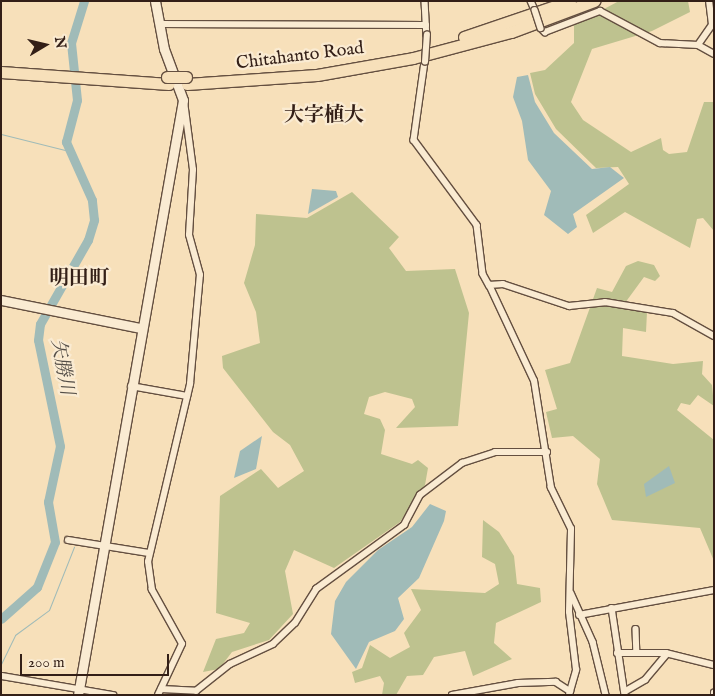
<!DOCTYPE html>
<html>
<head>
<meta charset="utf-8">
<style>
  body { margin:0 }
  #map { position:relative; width:715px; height:696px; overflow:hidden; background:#f7e0ba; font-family:"IM FELL English","Noto Serif JP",serif }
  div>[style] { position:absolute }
  .green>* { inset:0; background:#bec28f }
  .water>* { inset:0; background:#a0bbb8 }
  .stream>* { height:1px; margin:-0.5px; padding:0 0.5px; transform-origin:0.5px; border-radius:0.5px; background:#a0bbb8 }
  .river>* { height:9px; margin:-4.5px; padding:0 4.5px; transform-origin:4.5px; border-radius:4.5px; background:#a0bbb8 }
  .roads { filter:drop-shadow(1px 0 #644f40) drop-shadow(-1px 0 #644f40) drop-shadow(0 1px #644f40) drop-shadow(0 -1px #644f40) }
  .street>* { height:5.5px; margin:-2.75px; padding:0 2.75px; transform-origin:2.75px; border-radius:2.75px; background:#faebd2 }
  .secondary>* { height:9px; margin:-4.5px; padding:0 4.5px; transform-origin:4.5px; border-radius:4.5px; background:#faebd2 }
  .highway>* { height:11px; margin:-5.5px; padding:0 5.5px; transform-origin:5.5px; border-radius:5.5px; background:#f7e0ba }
  .bridges { filter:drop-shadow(1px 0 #644f40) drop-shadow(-1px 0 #644f40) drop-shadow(0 1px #644f40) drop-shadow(0 -1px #644f40) }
  .street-bridge>* { height:5.5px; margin:-2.75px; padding:0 2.75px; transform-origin:2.75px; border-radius:2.75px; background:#faebd2 }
  .highway-bridge>* { height:11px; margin:-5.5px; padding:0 5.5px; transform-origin:5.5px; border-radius:5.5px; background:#f7e0ba }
  span { translate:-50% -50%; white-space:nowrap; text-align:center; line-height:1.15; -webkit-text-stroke:4.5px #faebd2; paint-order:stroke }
  .street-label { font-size:18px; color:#331f17 }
  .water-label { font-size:19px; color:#544e47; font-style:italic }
  .quarter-label { font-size:20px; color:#331f17; font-weight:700 }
  .frame { position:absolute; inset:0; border:2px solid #331f17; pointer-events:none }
  .north { position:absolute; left:20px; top:20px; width:50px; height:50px; -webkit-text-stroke:4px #faebd2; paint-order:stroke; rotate:81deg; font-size:14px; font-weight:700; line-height:20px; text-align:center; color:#331f17 }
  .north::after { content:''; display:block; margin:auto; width:18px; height:22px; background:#331f17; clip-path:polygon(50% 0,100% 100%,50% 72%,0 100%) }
  .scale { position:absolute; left:20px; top:654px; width:149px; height:22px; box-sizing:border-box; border:2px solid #331f17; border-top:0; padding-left:6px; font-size:15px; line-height:18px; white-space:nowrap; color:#331f17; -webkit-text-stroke:4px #faebd2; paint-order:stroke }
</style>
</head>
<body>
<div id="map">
  <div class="green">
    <i style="clip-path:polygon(619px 1px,688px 1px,690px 12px,652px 31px,592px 49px,571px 102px,583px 120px,631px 152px,661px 138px,663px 150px,669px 154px,687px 152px,704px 102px,714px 102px,714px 231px,703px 218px,697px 219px,690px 248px,625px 212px,593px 233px,586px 215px,629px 184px,618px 167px,596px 168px,556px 129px,535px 94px,530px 73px,545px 70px,574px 43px,574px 25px)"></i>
    <i style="clip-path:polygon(352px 192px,399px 237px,389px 248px,406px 271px,455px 269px,469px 313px,458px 426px,396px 428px,415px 407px,412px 399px,385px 392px,369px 397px,364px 414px,380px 419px,385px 430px,381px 454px,412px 464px,418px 460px,428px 468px,425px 485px,400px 522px,334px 568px,294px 550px,285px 571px,293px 614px,269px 640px,232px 652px,219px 669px,203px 672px,216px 639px,244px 633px,250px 623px,216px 613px,220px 496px,261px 469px,278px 488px,304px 471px,290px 445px,273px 432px,223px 368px,222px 356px,260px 343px,256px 312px,244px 283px,255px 245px,256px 214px,307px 218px)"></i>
    <i style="clip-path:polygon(638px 261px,654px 265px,660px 276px,655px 281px,644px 277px,625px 303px,626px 310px,647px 312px,646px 332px,623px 328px,622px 356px,673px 364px,703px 361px,702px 374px,712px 385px,714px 406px,698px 395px,690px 405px,681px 403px,677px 410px,714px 440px,714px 561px,700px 528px,612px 520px,597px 484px,600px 459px,573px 436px,552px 438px,546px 412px,557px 409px,545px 370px,570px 363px,597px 288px,612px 292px,626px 266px)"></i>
    <i style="clip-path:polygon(483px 520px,499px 532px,514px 556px,517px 584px,540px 588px,541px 602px,496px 623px,494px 643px,512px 659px,473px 676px,465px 651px,434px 657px,423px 675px,407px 676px,396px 695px,382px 695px,384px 683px,380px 676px,355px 683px,352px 672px,362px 668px,370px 645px,390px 658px,410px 647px,404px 633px,421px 610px,411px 589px,485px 593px,499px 584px,495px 564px,482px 557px)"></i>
  </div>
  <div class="water">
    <i style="clip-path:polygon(528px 75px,535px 102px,554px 133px,592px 169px,610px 167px,624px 178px,573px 214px,577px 227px,568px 234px,544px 215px,551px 191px,528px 160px,522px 121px,513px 97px,517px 77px)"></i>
    <i style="clip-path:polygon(312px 189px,336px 191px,338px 197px,308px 214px)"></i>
    <i style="clip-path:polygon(262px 436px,256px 469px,234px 478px,240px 451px)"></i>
    <i style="clip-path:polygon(669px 466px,675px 483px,646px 497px,644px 484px)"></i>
    <i style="clip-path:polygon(430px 504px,446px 511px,444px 521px,419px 578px,398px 598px,404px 619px,395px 631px,369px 642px,356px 669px,331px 634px,335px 601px,346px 582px,378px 550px,412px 527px)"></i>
  </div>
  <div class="stream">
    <i style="left:1px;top:134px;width:70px;rotate:14deg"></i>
    <i style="left:1px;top:664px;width:32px;rotate:-64deg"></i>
    <i style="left:15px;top:635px;width:42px;rotate:-36.3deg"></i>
    <i style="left:49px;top:610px;width:68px;rotate:-68.4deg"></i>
  </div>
  <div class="river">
    <i style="left:1px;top:619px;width:48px;rotate:-41.6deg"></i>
    <i style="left:37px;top:587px;width:48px;rotate:-68.2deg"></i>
    <i style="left:55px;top:542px;width:41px;rotate:-99.9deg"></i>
    <i style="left:48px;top:502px;width:57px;rotate:-77.9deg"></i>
    <i style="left:60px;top:446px;width:108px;rotate:-101.7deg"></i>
    <i style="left:38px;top:340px;width:16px;rotate:-83deg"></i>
    <i style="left:40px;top:324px;width:97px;rotate:-60.3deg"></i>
    <i style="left:88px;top:240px;width:21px;rotate:-73deg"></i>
    <i style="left:94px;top:220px;width:20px;rotate:-96deg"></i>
    <i style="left:92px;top:200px;width:64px;rotate:-114.1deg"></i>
    <i style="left:66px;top:142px;width:43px;rotate:-75.3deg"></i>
    <i style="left:77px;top:100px;width:57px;rotate:-96deg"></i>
    <i style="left:71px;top:43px;width:44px;rotate:-72.8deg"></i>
  </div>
  <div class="roads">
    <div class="street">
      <i style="left:425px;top:1px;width:34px;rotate:87deg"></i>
      <i style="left:531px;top:1px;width:10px;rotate:66deg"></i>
      <i style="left:159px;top:24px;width:267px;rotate:0.2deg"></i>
      <i style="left:541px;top:28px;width:6px;rotate:45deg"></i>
      <i style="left:545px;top:32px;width:59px;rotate:-20.9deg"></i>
      <i style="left:600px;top:11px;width:68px;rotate:28.1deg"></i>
      <i style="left:660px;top:43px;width:38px;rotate:3deg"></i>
      <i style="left:698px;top:45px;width:18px;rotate:29deg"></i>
      <i style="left:698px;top:45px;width:24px;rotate:-55deg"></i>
      <i style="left:712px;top:25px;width:24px;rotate:-97deg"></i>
      <i style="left:425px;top:62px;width:79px;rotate:98deg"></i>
      <i style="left:414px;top:140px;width:106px;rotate:53.5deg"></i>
      <i style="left:477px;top:225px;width:49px;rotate:83deg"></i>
      <i style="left:483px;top:274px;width:13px;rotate:61deg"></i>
      <i style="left:131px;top:386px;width:57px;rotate:10.1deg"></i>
      <i style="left:68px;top:540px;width:82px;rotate:9.1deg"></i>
      <i style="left:571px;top:593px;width:54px;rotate:65.8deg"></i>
      <i style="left:593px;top:642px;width:55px;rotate:76.2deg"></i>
      <i style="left:612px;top:608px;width:88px;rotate:81.5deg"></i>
      <i style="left:579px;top:615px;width:137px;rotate:-10.5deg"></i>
      <i style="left:636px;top:629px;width:24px;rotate:88deg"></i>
      <i style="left:617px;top:653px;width:49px"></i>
      <i style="left:666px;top:653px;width:49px;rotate:14deg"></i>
      <i style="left:2px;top:676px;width:113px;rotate:9.7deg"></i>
      <i style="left:161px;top:689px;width:35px;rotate:3deg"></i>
      <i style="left:196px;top:691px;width:43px;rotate:-38.5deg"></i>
      <i style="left:230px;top:664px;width:47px;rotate:-24.9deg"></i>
      <i style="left:273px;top:644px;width:30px;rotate:-44deg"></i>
      <i style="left:295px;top:623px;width:40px;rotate:-58deg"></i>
      <i style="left:316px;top:589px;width:109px;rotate:-36deg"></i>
      <i style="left:404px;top:525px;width:34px;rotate:-62deg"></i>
      <i style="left:420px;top:495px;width:53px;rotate:-37.3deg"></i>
      <i style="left:462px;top:463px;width:35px;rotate:-18deg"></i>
      <i style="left:495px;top:452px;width:52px"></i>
      <i style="left:626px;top:691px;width:22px;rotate:-30deg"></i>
      <i style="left:645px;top:680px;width:34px;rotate:-50deg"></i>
      <i style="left:158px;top:695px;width:56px;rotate:-64.8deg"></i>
      <i style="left:182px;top:644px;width:62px;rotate:-119.1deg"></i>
      <i style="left:152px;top:590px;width:28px;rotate:-98deg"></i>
      <i style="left:148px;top:562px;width:183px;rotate:-76.7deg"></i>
      <i style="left:190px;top:384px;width:109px;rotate:-84.8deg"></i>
      <i style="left:200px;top:275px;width:41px;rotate:-105.4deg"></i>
      <i style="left:189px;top:235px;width:65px;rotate:-86.5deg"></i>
      <i style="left:193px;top:170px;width:69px;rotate:-97.5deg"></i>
      <i style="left:452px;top:695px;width:67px;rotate:-10.3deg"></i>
      <i style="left:518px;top:683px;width:38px;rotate:-2deg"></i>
      <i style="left:556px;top:682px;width:17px;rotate:33deg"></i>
      <i style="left:569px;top:695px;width:26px;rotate:-74deg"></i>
      <i style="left:576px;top:670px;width:58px;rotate:-96.9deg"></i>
      <i style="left:569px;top:612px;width:83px;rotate:-88.6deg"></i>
      <i style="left:571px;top:529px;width:46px;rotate:-116deg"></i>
      <i style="left:551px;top:488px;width:108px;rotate:-99deg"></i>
      <i style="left:534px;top:381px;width:106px;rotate:-115.1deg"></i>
      <i style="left:489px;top:285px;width:14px;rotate:-4deg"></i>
      <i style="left:503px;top:284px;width:70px;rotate:18.4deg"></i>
      <i style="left:569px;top:306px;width:36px;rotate:-6deg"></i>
      <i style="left:605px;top:302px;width:69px;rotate:9.2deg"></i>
      <i style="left:673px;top:313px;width:47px;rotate:29.3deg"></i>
      <i style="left:714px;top:695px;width:2px;rotate:-90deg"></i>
    </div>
    <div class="secondary">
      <i style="left:1px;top:300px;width:142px;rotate:11.4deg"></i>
      <i style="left:78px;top:695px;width:604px;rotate:-79.99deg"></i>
      <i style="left:183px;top:100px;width:54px;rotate:-110.4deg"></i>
      <i style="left:164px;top:49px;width:49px;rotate:-100.6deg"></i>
    </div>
    <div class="highway">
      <i style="left:464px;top:37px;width:112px;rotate:-18.8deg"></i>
      <i style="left:1px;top:72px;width:168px;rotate:4.1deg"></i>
      <i style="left:187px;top:84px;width:130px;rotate:-4deg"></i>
      <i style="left:317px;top:75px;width:97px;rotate:-10deg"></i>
      <i style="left:413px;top:58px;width:101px;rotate:-14.9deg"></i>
      <i style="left:511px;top:32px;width:89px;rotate:-20.5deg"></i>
    </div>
  </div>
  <div class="bridges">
    <div class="street-bridge">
      <i style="left:535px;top:10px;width:19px;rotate:72deg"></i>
      <i style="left:425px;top:62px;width:27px;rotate:-86deg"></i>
    </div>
    <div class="highway-bridge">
      <i style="left:167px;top:77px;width:19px"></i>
    </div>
  </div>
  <div class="street-label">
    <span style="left:300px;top:57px;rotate:-7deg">Chitahanto Road</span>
  </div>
  <div class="water-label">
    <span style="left:61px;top:367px;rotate:80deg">矢勝川</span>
  </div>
  <div class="quarter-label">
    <span style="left:324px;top:115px">大字植大</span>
    <span style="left:79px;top:278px">明田町</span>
  </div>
  <div class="frame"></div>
  <div class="north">N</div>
  <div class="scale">200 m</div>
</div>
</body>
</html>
